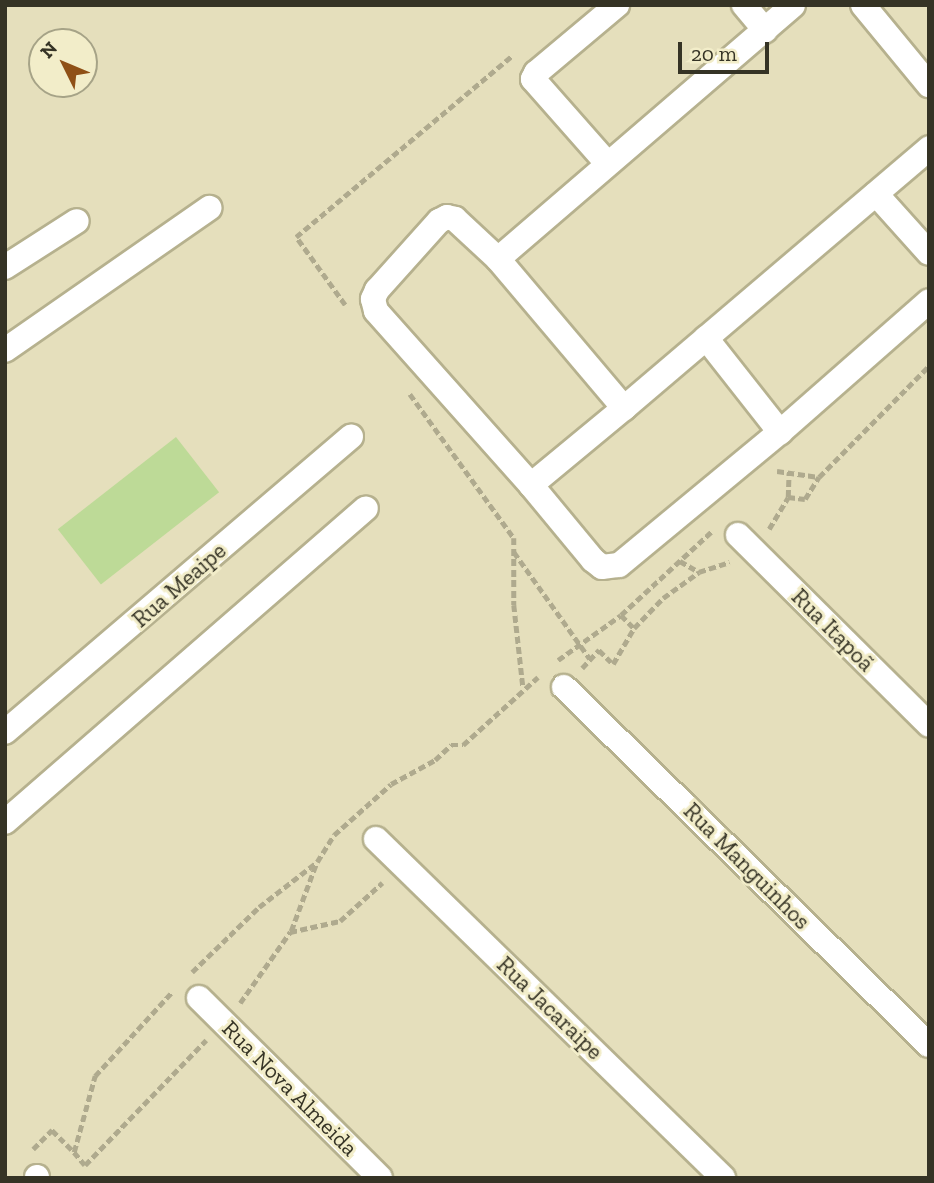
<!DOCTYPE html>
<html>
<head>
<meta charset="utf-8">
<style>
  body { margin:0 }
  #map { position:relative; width:934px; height:1183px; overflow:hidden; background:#e5dfbc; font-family:"Zilla Slab",serif }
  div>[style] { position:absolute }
  .green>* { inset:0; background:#bdda97; transform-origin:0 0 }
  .path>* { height:4.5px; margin-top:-2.25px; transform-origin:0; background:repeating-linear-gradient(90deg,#afaa8e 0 7px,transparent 0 10.5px) }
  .roads { filter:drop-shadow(2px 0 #b6b18e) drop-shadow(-2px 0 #b6b18e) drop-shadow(0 2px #b6b18e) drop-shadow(0 -2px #b6b18e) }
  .street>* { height:24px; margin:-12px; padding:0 12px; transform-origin:12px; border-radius:12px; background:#fff }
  span { translate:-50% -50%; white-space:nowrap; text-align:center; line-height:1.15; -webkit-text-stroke:6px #f2edc9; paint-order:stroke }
  .street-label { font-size:23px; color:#353325 }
  .frame { position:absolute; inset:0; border:7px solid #353325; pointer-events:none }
  .north { position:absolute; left:28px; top:28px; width:70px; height:70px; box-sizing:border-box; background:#f2edc9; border:2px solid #a6a387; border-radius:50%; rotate:313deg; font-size:19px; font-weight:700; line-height:28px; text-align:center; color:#353325 }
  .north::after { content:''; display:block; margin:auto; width:24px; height:32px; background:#8f5016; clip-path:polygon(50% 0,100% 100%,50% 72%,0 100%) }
  .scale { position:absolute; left:678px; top:42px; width:91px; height:32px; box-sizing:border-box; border:4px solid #353325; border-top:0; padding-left:9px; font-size:21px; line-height:24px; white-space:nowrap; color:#353325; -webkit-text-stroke:5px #f2edc9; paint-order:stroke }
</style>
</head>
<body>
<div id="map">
  <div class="green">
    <i style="left:176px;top:437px;width:70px;height:150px;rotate:52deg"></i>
  </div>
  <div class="path">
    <i style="left:345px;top:305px;width:84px;rotate:-125.8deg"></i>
    <i style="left:296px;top:237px;width:282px;rotate:-40deg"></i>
    <i style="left:410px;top:394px;width:178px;rotate:54.2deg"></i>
    <i style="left:514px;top:538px;width:67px;rotate:90deg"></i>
    <i style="left:514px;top:605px;width:82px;rotate:83.7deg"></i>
    <i style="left:777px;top:471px;width:42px;rotate:8.1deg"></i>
    <i style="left:819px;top:477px;width:156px;rotate:-45.3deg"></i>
    <i style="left:788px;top:497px;width:17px;rotate:7deg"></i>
    <i style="left:805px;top:499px;width:26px;rotate:-58deg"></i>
    <i style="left:769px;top:529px;width:37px;rotate:-59deg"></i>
    <i style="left:788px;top:497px;width:24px;rotate:-88deg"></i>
    <i style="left:514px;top:552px;width:131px;rotate:54.6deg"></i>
    <i style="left:680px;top:561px;width:22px;rotate:30deg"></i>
    <i style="left:699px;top:572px;width:32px;rotate:-18deg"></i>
    <i style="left:621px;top:615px;width:18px;rotate:45deg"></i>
    <i style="left:634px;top:628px;width:42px;rotate:-46deg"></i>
    <i style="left:663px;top:598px;width:44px;rotate:-35.8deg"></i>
    <i style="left:558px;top:660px;width:77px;rotate:-35.5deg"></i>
    <i style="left:621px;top:615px;width:124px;rotate:-42.7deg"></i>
    <i style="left:582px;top:668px;width:25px;rotate:-47deg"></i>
    <i style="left:599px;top:650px;width:20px;rotate:45deg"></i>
    <i style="left:613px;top:664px;width:42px;rotate:-59.7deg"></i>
    <i style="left:291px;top:931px;width:72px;rotate:-69.5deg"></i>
    <i style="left:192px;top:972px;width:93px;rotate:-44.1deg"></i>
    <i style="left:259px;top:907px;width:73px;rotate:-37.8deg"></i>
    <i style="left:317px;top:862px;width:32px;rotate:-58deg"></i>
    <i style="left:334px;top:835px;width:76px;rotate:-41.8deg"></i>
    <i style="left:391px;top:784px;width:50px;rotate:-28.6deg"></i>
    <i style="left:435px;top:760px;width:22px;rotate:-43deg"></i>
    <i style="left:451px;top:745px;width:12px"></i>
    <i style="left:463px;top:745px;width:101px;rotate:-42.2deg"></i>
    <i style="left:240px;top:1003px;width:87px;rotate:-54.8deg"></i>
    <i style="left:290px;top:932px;width:51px;rotate:-12.4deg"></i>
    <i style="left:340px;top:921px;width:57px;rotate:-42.1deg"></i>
    <i style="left:33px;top:1149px;width:27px;rotate:-45deg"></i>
    <i style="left:52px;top:1130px;width:31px;rotate:45deg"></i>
    <i style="left:74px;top:1152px;width:79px;rotate:-74.6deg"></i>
    <i style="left:95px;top:1076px;width:113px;rotate:-47.5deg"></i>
    <i style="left:74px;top:1152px;width:17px;rotate:50deg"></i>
    <i style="left:85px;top:1165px;width:174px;rotate:-45.9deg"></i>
  </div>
  <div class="roads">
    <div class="street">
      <i style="left:744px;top:5px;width:33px;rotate:50deg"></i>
      <i style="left:863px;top:5px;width:104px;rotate:50.5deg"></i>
      <i style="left:607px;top:163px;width:112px;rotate:-131.4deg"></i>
      <i style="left:533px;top:79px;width:7px;rotate:-63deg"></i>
      <i style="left:536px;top:73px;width:106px;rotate:-40deg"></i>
      <i style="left:876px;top:194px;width:79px;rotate:48.1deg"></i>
      <i style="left:498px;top:259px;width:389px;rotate:-40.7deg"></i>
      <i style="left:5px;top:267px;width:85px;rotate:-32.6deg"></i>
      <i style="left:706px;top:338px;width:120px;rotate:51.8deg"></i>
      <i style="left:5px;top:350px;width:249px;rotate:-34.8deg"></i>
      <i style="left:624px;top:408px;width:195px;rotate:-130.2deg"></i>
      <i style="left:498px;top:259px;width:59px;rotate:-137.1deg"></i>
      <i style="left:455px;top:219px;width:8px;rotate:-166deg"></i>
      <i style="left:447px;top:217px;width:9px;rotate:153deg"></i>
      <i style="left:439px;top:221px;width:93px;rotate:131.9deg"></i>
      <i style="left:377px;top:290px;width:10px;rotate:114deg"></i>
      <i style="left:373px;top:299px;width:12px;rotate:76deg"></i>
      <i style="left:376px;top:311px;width:233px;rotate:48.3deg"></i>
      <i style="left:531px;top:485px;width:121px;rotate:-39.6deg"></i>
      <i style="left:624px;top:408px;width:401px;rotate:-40.4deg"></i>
      <i style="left:531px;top:485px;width:97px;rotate:50.4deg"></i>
      <i style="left:593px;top:560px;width:11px;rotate:38deg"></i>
      <i style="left:602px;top:567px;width:17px;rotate:-7deg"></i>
      <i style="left:619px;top:565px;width:209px;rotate:-39.6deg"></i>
      <i style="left:780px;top:432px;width:198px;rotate:-41.3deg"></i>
      <i style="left:738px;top:535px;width:269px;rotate:44.8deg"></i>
      <i style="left:564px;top:687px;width:511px;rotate:44.45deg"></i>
      <i style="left:5px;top:732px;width:455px;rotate:-40.5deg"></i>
      <i style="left:5px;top:822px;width:478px;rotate:-41deg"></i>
      <i style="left:376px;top:839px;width:485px;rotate:44.3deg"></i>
      <i style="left:199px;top:998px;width:255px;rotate:44.8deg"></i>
      <i style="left:37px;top:1177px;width:1px;rotate:90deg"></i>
    </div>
  </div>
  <div class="street-label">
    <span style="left:179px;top:585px;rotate:-41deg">Rua Meaipe</span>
    <span style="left:833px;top:630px;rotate:45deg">Rua Itapoã</span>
    <span style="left:747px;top:866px;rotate:45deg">Rua Manguinhos</span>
    <span style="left:550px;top:1008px;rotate:44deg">Rua Jacaraipe</span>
    <span style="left:290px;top:1088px;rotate:45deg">Rua Nova Almeida</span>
  </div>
  <div class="frame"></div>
  <div class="north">N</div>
  <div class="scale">20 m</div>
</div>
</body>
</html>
